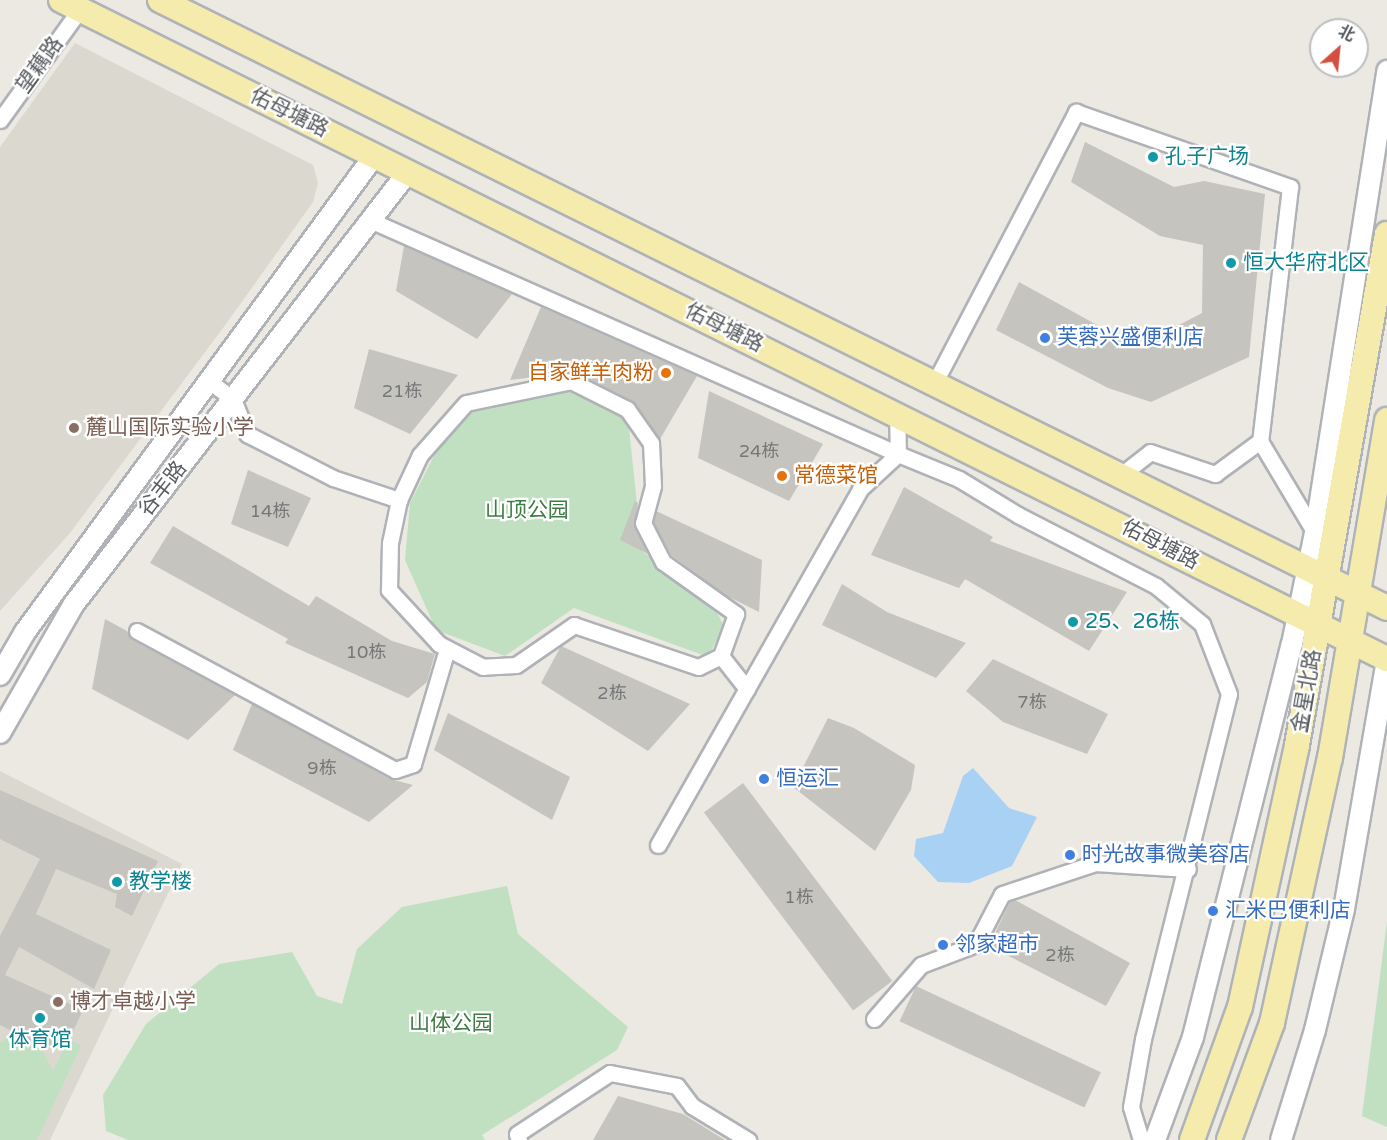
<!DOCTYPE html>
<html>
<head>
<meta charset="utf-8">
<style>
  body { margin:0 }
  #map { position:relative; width:1387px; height:1140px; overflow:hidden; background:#ebe9e2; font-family:"Varela Round","Noto Sans SC",sans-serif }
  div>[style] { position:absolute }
  .education>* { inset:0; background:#dbd8d0 }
  .green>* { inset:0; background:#c1e0c2 }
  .water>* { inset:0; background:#a8d1f4 }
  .building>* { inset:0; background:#c6c4be; transform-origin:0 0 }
  .roads { filter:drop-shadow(2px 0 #afb2b6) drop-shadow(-2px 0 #afb2b6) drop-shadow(0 2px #afb2b6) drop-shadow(0 -2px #afb2b6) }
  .minor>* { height:15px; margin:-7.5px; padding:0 7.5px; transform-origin:7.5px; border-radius:7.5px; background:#fff }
  .tertiary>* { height:20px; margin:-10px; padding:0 10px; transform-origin:10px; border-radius:10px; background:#fff }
  .primary>* { height:24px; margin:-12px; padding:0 12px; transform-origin:12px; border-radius:12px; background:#f5ebad }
  .dots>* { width:16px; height:16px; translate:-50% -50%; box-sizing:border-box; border:3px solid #fff; border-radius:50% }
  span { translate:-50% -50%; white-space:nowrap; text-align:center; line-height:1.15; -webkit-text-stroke:4.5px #fff; paint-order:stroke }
  .number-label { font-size:18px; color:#757778 }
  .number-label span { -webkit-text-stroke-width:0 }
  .street-label { font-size:21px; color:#5a5d61 }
  .culture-label { font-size:21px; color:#0d838f }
  .left { translate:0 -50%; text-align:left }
  .shop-label { font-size:21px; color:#366cbe }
  .food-label { font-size:21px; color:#c56008 }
  .right { translate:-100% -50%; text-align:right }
  .education-label { font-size:21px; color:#785e54 }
  .park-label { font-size:21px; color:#3d7c42 }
  .north { position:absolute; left:1309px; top:18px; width:60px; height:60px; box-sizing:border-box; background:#fff; border:2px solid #bdbec0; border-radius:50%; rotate:27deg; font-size:16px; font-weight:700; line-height:24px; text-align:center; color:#5a5d61 }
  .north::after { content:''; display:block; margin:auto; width:21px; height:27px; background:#d34f3f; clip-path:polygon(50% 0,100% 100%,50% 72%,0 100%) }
</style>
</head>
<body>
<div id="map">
  <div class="education">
    <i style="clip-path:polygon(75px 43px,313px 165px,318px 183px,313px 202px,226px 324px,70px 533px,0 611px,0 147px)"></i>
    <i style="clip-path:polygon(0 771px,182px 864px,50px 1140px,0 1140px)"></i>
  </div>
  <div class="green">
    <i style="clip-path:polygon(570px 390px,627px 409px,642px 551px,711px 601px,724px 626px,708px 657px,574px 608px,505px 656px,436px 630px,405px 560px,410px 503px,437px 450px,472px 408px)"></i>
    <i style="clip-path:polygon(507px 886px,518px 934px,628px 1027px,617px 1050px,482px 1135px,485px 1140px,128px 1140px,106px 1131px,103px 1095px,146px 1024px,219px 964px,292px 952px,317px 996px,342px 1004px,357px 949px,402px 907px)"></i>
    <i style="clip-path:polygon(1387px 921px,1387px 1127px,1362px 1116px)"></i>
    <i style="clip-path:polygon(9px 1038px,41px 1048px,53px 1071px,69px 1039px,81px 1046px,37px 1140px,0 1140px,0 1042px)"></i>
  </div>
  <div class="water">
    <i style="clip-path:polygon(973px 768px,1009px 808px,1037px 817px,1012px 866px,969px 883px,938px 882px,914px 856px,916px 839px,943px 833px,963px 776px)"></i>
  </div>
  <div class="building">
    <i style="clip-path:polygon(1085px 142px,1174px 187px,1204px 181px,1265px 194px,1249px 357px,1151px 402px,1108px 388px,996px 330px,1019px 282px,1137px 347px,1202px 313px,1203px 245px,1160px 236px,1071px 182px)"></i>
    <i style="clip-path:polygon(404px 246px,512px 294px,477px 339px,396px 291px)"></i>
    <i style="clip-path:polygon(541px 307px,697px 376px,660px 439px,632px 401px,575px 372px,510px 380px)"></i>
    <i style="clip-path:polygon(369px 349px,458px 375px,410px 434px,354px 408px)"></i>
    <i style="clip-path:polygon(709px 391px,823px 444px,789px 501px,698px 458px)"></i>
    <i style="clip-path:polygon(248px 470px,311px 498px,288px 547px,231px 524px)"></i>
    <i style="clip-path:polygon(904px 487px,993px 537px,990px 541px,1127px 592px,1089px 651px,965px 579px,959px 588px,871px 555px)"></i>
    <i style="clip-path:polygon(635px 501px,638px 503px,634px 527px,648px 554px,620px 540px)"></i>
    <i style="clip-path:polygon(656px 511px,762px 560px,759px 612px,727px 596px,671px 555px,653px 522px)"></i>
    <i style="clip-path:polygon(173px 526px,309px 606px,316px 596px,392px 641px,435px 654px,427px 682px,408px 698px,285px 643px,288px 639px,150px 563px)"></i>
    <i style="clip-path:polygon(842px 584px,887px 612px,966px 643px,936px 678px,822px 625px)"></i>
    <i style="clip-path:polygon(105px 619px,127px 631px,132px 640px,235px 695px,188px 740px,92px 689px)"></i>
    <i style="clip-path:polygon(561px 646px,690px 704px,648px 751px,541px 683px)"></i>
    <i style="clip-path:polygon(993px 659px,1108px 714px,1087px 754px,1003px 722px,966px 691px)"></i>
    <i style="clip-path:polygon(252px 704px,390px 779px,413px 785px,369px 822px,233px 750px)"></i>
    <i style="clip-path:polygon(448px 713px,570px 777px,552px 820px,434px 750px)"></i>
    <i style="clip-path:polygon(828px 718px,854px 728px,915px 765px,911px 790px,875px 851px,793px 787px)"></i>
    <i style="left:743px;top:783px;width:248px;height:49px;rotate:53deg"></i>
    <i style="clip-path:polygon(0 790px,158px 861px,132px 916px,115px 907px,117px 894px,56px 869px,36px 914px,111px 950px,94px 989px,19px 947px,5px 975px,83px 1010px,65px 1048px,38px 1044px,0 1025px,0 936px,40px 859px,0 839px)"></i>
    <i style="clip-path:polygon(1015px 900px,1130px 963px,1106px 1006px,989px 946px,1010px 902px)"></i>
    <i style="left:916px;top:986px;width:204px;height:39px;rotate:25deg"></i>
    <i style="clip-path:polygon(618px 1096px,683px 1114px,725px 1140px,593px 1140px)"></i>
  </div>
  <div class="roads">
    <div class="minor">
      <i style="left:0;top:120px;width:137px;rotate:-54.2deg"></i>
      <i style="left:372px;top:221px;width:575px;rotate:23.89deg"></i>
      <i style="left:898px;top:454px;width:40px;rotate:-91.4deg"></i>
      <i style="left:209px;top:381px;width:30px;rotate:37deg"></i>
      <i style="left:233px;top:399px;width:38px;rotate:68deg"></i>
      <i style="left:247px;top:434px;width:97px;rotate:27.1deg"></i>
      <i style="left:333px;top:478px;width:70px;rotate:18.4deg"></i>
      <i style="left:399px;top:500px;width:50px;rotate:-65deg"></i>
      <i style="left:420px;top:455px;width:69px;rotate:-48.5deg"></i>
      <i style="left:466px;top:403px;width:107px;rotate:-11.8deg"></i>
      <i style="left:571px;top:381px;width:63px;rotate:26.6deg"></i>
      <i style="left:627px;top:409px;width:42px;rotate:54.8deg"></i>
      <i style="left:651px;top:443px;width:43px;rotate:87.3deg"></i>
      <i style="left:653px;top:486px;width:38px;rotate:105deg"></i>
      <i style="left:643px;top:523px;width:44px;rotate:62.9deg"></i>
      <i style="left:663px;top:562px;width:90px;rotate:35.5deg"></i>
      <i style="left:736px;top:614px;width:45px;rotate:109.7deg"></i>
      <i style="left:721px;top:656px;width:25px;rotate:154deg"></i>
      <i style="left:698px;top:667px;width:131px;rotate:-161.3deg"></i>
      <i style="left:574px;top:625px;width:70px;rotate:145.4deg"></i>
      <i style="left:516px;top:665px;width:33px;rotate:177deg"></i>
      <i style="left:483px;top:667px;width:50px;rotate:-152.4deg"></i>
      <i style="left:439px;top:644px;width:74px;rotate:-132.8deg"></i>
      <i style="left:389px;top:590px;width:47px;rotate:-88.8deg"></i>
      <i style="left:390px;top:543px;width:44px;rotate:-78.2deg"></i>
      <i style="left:935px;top:382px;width:305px;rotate:-62.4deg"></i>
      <i style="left:1076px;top:112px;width:227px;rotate:19.3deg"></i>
      <i style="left:1290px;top:187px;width:256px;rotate:96.7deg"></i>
      <i style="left:1260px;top:441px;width:107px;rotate:59.1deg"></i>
      <i style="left:1121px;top:475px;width:37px;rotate:-38deg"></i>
      <i style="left:1150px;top:452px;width:69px;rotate:18.7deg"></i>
      <i style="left:1215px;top:474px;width:56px;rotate:-36.3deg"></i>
      <i style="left:137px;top:631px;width:293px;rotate:28.3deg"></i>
      <i style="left:395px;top:770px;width:19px;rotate:-18deg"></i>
      <i style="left:413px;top:764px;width:120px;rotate:-73.5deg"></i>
      <i style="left:721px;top:656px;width:42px;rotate:51.8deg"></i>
      <i style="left:658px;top:845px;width:409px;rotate:-60.4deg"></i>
      <i style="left:860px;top:489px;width:52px;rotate:-42.6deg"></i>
      <i style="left:898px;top:454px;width:66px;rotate:22.3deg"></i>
      <i style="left:959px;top:479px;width:69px;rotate:31.4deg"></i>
      <i style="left:1018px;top:515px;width:155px;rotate:27.2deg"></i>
      <i style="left:1156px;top:586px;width:60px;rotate:39.6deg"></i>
      <i style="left:1202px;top:624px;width:75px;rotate:68.9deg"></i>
      <i style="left:1229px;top:694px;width:356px;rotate:104deg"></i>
      <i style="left:1143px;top:1039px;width:69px;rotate:100deg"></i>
      <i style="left:1131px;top:1107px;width:34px;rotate:73deg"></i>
      <i style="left:874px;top:1019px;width:72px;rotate:-49deg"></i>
      <i style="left:921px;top:965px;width:59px;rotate:-20.9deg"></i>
      <i style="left:976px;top:944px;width:56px;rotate:-62.5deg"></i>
      <i style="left:1002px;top:894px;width:98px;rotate:-18.4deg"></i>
      <i style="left:1095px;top:863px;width:93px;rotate:3.7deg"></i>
      <i style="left:519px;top:1140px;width:6px;rotate:-108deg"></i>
      <i style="left:517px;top:1134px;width:111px;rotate:-33.3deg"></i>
      <i style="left:610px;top:1073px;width:68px;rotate:11deg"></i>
      <i style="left:677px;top:1086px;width:25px;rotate:53deg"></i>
      <i style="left:692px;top:1106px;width:66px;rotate:31.3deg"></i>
    </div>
    <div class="tertiary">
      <i style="left:0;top:675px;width:50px;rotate:-59.8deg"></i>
      <i style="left:25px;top:632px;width:590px;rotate:-53.75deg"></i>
      <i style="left:0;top:733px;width:149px;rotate:-60.2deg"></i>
      <i style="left:74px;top:604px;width:546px;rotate:-52.29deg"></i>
      <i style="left:1155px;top:1140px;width:110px;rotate:-69.7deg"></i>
      <i style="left:1193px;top:1037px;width:405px;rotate:-75.9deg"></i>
      <i style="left:1292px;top:644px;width:113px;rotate:-78.3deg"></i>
      <i style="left:1315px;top:533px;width:468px;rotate:-81.1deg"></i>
      <i style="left:1281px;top:1140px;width:115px;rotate:-72.8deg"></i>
      <i style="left:1315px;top:1030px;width:124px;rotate:-76.5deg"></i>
      <i style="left:1344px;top:909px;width:252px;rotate:-80.2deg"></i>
    </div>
    <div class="primary">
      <i style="left:61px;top:0;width:1481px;rotate:26.43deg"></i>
      <i style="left:160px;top:0;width:1369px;rotate:26.36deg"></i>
      <i style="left:1192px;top:1140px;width:141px;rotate:-70.2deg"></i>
      <i style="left:1240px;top:1007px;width:268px;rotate:-77.7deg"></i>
      <i style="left:1297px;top:745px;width:519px;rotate:-80.01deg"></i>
      <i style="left:1229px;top:1140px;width:125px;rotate:-69.8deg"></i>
      <i style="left:1272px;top:1023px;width:271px;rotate:-77.7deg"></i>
      <i style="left:1330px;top:758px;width:343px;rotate:-80.4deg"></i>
    </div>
  </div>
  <div class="dots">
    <i style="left:1153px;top:157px;background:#0f9aa8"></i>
    <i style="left:1231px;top:263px;background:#0f9aa8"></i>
    <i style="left:1045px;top:338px;background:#3f7fe0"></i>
    <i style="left:666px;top:373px;background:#e8710a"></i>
    <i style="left:74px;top:428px;background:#8d6e63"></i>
    <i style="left:782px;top:476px;background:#e8710a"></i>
    <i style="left:1073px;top:622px;background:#0f9aa8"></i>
    <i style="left:764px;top:779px;background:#3f7fe0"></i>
    <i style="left:1070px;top:855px;background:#3f7fe0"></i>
    <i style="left:117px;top:882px;background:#0f9aa8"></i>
    <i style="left:1213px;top:911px;background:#3f7fe0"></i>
    <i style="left:943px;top:945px;background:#3f7fe0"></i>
    <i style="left:58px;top:1002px;background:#8d6e63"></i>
    <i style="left:40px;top:1018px;background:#0f9aa8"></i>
  </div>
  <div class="number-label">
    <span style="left:402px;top:391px">21栋</span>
    <span style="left:759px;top:451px">24栋</span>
    <span style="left:270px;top:511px">14栋</span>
    <span style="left:366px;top:652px">10栋</span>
    <span style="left:612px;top:693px">2栋</span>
    <span style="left:1032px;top:702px">7栋</span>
    <span style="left:322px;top:768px">9栋</span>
    <span style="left:799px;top:897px">1栋</span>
    <span style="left:1060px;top:955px">2栋</span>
  </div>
  <div class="street-label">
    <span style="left:40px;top:65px;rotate:-54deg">望藕路</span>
    <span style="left:289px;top:113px;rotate:26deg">佑母塘路</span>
    <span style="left:724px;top:328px;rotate:26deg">佑母塘路</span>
    <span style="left:163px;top:489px;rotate:-52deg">谷丰路</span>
    <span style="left:1160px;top:545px;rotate:27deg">佑母塘路</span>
    <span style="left:1307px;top:691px;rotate:-80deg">金星北路</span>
  </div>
  <div class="culture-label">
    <span class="left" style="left:1165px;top:157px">孔子广场</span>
    <span class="left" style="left:1243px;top:263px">恒大华府北区</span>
    <span class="left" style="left:1085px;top:622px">25、26栋</span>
    <span class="left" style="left:129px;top:882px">教学楼</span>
    <span style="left:40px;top:1040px">体育馆</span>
  </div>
  <div class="shop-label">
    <span class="left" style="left:1057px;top:338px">芙蓉兴盛便利店</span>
    <span class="left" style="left:776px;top:779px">恒运汇</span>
    <span class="left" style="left:1082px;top:855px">时光故事微美容店</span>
    <span class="left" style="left:1225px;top:911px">汇米巴便利店</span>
    <span class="left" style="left:955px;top:945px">邻家超市</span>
  </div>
  <div class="food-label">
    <span class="right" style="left:654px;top:373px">自家鲜羊肉粉</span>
    <span class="left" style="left:794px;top:476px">常德菜馆</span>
  </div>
  <div class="education-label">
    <span class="left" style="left:86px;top:428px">麓山国际实验小学</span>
    <span class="left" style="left:70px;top:1002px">博才卓越小学</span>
  </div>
  <div class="park-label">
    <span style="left:527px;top:511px">山顶公园</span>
    <span style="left:451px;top:1024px">山体公园</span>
  </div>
  <div class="north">北</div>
</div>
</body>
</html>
